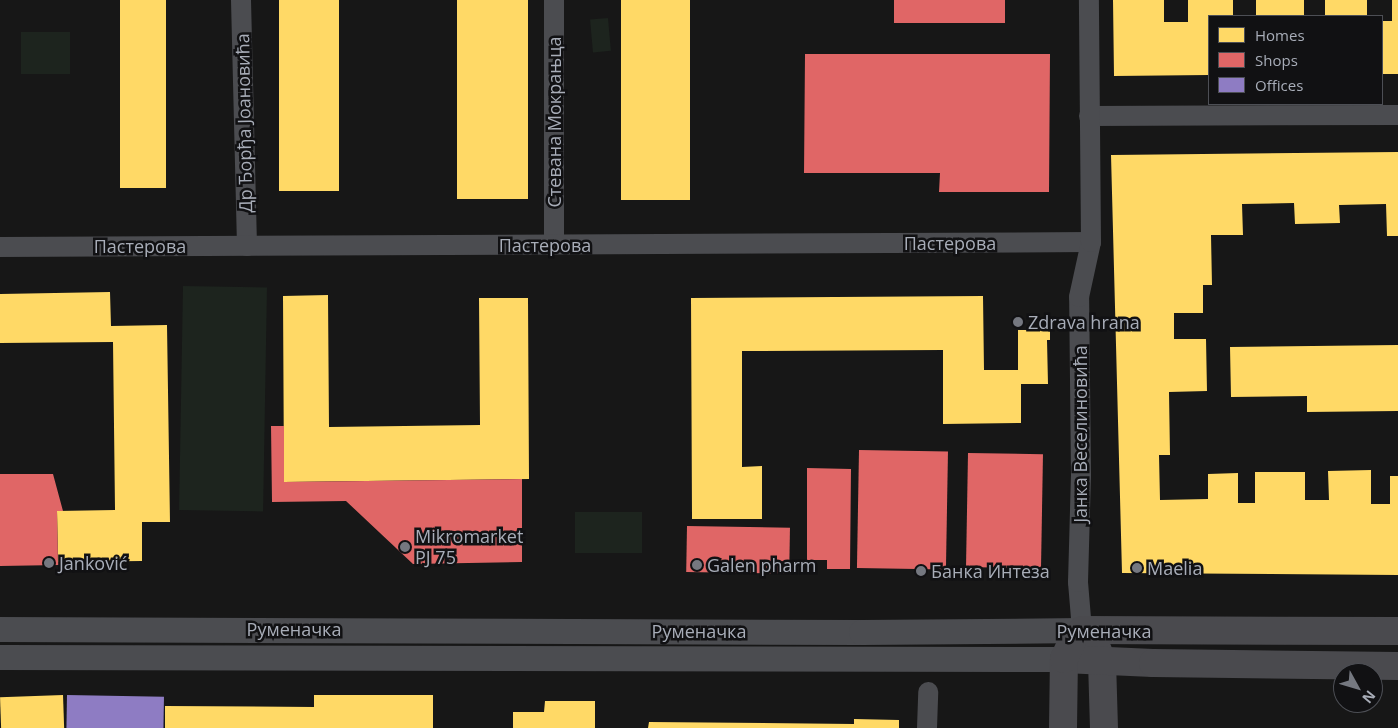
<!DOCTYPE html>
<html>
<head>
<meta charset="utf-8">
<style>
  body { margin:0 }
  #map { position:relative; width:1398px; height:728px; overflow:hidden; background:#171717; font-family:"Open Sans",sans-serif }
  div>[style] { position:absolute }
  .green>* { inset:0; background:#1d241e; transform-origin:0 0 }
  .homes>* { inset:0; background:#ffd966; transform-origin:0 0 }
  .shops>* { inset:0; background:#e06666; transform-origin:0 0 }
  .offices>* { inset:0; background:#8e7cc3; transform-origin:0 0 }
  .minor>* { height:20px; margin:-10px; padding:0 10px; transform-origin:10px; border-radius:10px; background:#4b4c50 }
  .tertiary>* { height:25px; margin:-12.5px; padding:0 12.5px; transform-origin:12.5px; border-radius:12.5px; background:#4b4c50 }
  .secondary>* { height:28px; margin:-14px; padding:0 14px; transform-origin:14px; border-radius:14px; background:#4a4a4e }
  .dots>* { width:14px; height:14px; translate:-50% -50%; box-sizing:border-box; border:2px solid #111113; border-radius:50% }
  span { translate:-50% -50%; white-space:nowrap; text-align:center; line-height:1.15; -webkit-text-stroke:5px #111113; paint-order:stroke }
  .street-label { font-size:18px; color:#a8adb8 }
  .poi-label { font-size:18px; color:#a8adb8 }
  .left { translate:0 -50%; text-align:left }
  .legend { position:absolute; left:1208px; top:15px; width:175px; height:90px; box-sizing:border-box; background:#111113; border:1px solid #4d4f55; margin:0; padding:6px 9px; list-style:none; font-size:15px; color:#a8adb8 }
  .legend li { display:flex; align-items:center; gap:10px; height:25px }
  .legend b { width:25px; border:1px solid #4d4f55 }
  .north { position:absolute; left:1333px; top:663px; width:50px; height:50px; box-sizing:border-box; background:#111113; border:1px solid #4d4f55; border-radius:50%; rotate:129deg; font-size:14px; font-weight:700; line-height:20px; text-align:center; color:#a8adb8 }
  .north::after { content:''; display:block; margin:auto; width:18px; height:22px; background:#757880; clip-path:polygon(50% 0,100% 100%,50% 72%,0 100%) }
</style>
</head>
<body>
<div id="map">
  <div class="green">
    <i style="left:608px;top:18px;width:33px;height:18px;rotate:85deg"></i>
    <i style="left:21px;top:32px;width:49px;height:42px"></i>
    <i style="left:183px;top:286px;width:84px;height:224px;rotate:1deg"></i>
    <i style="left:575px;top:512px;width:67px;height:41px"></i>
  </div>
  <div class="homes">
    <i style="left:120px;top:0;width:46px;height:188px"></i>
    <i style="left:279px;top:0;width:60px;height:191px"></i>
    <i style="left:457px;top:0;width:71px;height:199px"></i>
    <i style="left:621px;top:0;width:69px;height:200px"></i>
    <i style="clip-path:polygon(1113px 0,1164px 0,1164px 22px,1188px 22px,1188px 0,1233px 0,1233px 16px,1209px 16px,1209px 75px,1114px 76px)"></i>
    <i style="left:1256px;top:0;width:48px;height:16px"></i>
    <i style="left:1325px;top:0;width:42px;height:16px"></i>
    <i style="clip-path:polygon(1392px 0,1398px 0,1398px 74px,1382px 74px,1382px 21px,1392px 21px)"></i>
    <i style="clip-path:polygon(1398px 152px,1398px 236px,1387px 236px,1386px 204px,1339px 205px,1340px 223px,1295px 224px,1294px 203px,1242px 204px,1243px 235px,1211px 235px,1212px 285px,1203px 285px,1203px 313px,1174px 313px,1174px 339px,1206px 339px,1207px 391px,1169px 392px,1170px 455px,1159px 455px,1160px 500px,1208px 499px,1208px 474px,1238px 473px,1238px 503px,1255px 503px,1255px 472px,1305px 472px,1305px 500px,1329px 500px,1328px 471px,1371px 470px,1371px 504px,1390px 504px,1390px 476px,1398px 476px,1398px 575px,1122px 573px,1111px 155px)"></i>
    <i style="clip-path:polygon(110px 292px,111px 326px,167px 325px,170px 522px,142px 522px,142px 561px,58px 562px,57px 511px,115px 510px,113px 342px,0 343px,0 294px)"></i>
    <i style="clip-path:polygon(328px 295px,329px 427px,480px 425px,479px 298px,528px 298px,529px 479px,284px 482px,283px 296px)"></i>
    <i style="clip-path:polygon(983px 296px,984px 370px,1018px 370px,1018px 330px,1050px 330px,1050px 340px,1047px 340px,1048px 384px,1021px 384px,1021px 423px,943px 424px,943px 350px,742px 351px,742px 467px,762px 466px,762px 519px,692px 519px,691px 298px)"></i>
    <i style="clip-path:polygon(1398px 345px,1398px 411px,1307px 412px,1307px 396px,1231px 397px,1230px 347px)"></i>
    <i style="left:63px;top:695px;width:33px;height:63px;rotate:88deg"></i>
    <i style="clip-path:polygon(314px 695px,433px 695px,433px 728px,165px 728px,165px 706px,314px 707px)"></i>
    <i style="clip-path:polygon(545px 701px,595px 701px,595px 728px,513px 728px,513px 712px,544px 712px)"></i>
    <i style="clip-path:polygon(854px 719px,899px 720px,899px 728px,648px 728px,649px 722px,854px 724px)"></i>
  </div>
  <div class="shops">
    <i style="left:894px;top:0;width:111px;height:23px"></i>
    <i style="clip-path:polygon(805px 54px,1050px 54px,1049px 192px,939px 192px,940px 173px,804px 173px)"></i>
    <i style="clip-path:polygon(271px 426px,284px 426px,284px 482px,522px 479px,522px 562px,413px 564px,346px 501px,272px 502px)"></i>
    <i style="left:859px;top:450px;width:89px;height:118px;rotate:1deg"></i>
    <i style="left:968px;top:453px;width:75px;height:114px;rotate:1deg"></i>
    <i style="clip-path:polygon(807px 468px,851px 469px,850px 569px,827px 569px,827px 560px,807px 560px)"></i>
    <i style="clip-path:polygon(0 474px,53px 474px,63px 511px,57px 511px,58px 562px,72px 563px,59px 565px,0 566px)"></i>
    <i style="left:687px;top:526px;width:103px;height:46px;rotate:1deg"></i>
  </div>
  <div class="offices">
    <i style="left:67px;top:695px;width:97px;height:33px;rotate:1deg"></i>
  </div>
  <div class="minor">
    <i style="left:241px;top:0;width:246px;rotate:88.6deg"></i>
    <i style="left:554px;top:0;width:245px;rotate:90deg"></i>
    <i style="left:1089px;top:116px;width:309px;rotate:-0.2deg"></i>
    <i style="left:0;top:247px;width:1091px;rotate:-0.26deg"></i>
    <i style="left:1082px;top:630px;width:48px;rotate:-94.8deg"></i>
    <i style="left:1078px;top:582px;width:106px;rotate:-88.4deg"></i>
    <i style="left:1081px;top:476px;width:179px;rotate:-90.6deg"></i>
    <i style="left:1079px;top:297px;width:56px;rotate:-77.7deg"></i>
    <i style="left:1091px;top:242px;width:242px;rotate:-90.5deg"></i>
    <i style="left:927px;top:728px;width:36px;rotate:-88deg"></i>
  </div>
  <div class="tertiary">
    <i style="left:0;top:629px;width:861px;rotate:0.2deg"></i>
    <i style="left:861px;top:632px;width:221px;rotate:-0.5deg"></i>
    <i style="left:0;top:657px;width:1064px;rotate:0.11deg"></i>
  </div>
  <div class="secondary">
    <i style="left:1082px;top:630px;width:316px;rotate:0.2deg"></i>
    <i style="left:1095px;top:643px;width:19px;rotate:69deg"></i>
    <i style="left:1102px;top:661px;width:67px;rotate:88.3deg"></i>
    <i style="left:1064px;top:659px;width:89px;rotate:2.6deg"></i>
    <i style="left:1153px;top:663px;width:245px;rotate:0.7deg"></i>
    <i style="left:1063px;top:728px;width:69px;rotate:-89.2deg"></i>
    <i style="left:1064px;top:659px;width:19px;rotate:-65deg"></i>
  </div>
  <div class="dots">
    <i style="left:1018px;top:322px;background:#757880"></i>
    <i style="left:405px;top:547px;background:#757880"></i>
    <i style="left:49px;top:563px;background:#757880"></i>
    <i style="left:697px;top:565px;background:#757880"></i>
    <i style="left:1137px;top:568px;background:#757880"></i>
    <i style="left:921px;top:571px;background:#757880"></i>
  </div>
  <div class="street-label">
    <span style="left:554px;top:122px;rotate:-90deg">Стевана Мокрањца</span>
    <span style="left:244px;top:123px;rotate:-91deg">Др Ђорђа Јоановића</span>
    <span style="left:950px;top:243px">Пастерова</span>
    <span style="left:545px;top:245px">Пастерова</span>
    <span style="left:140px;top:246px">Пастерова</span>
    <span style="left:1080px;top:434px;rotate:-90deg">Јанка Веселиновића</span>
    <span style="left:294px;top:629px">Руменачка</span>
    <span style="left:699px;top:631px">Руменачка</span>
    <span style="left:1104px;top:631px">Руменачка</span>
  </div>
  <div class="poi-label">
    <span class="left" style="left:1028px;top:322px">Zdrava hrana</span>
    <span class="left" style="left:415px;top:547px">Mikromarket<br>PJ 75</span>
    <span class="left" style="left:59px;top:563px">Janković</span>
    <span class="left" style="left:707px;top:565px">Galen pharm</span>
    <span class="left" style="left:1147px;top:568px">Maelia</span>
    <span class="left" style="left:931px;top:571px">Банка Интеза</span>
  </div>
  <ul class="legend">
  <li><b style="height:14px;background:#ffd966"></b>Homes</li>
  <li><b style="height:14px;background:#e06666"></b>Shops</li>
  <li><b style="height:14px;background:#8e7cc3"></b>Offices</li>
  </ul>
  <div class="north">N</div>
</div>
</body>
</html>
